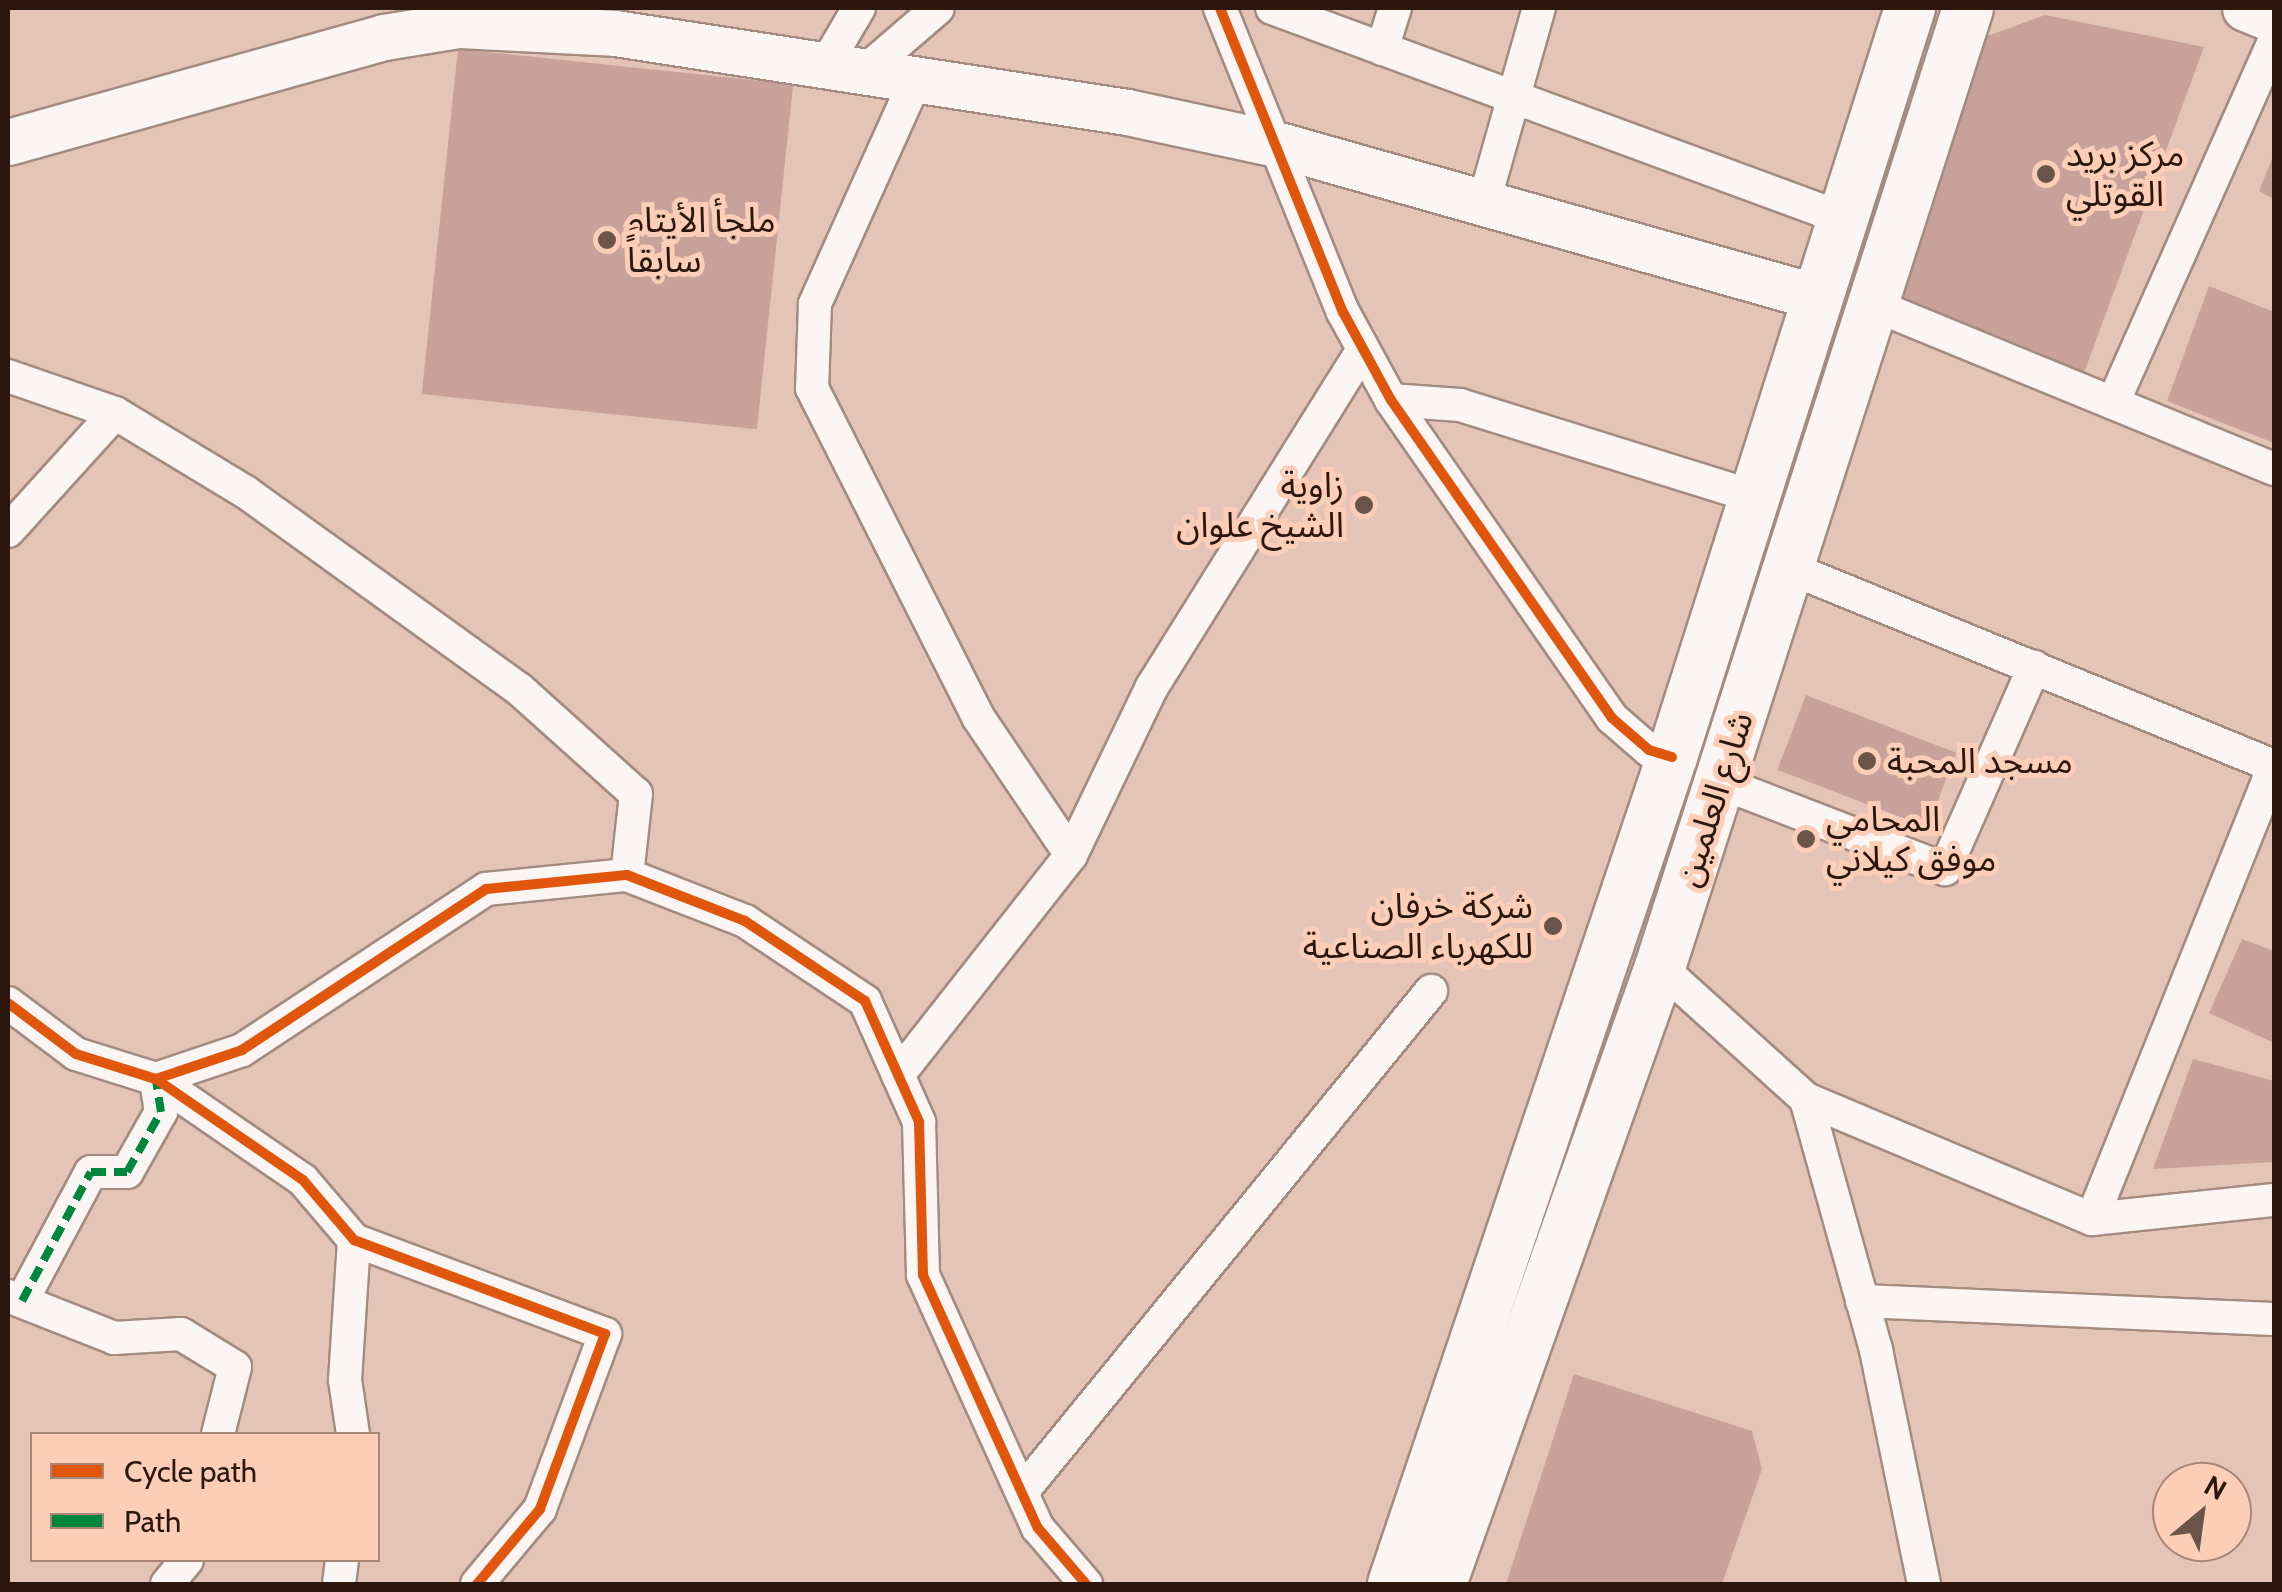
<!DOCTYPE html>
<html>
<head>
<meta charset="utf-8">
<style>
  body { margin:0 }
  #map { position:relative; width:2282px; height:1592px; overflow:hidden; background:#e3c4b6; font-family:Cabin,"Noto Sans Arabic",sans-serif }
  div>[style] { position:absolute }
  .building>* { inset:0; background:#c8a29a; transform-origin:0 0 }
  .roads { filter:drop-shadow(2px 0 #a38b80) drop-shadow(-2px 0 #a38b80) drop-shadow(0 2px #a38b80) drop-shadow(0 -2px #a38b80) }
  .minor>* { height:32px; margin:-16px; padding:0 16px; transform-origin:16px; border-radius:16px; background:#fbf6f4 }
  .secondary>* { height:45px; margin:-22.5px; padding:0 22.5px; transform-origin:22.5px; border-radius:22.5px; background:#fbf6f4 }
  .primary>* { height:50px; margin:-25px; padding:0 25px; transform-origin:25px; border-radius:25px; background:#fbf6f4 }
  .quiet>* { height:8px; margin-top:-4px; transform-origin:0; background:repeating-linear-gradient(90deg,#00873e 0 15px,transparent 0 23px) }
  .cycleway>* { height:10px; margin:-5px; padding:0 5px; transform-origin:5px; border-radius:5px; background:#df560c }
  .dots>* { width:28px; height:28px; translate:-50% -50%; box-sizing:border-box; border:5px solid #fcceb8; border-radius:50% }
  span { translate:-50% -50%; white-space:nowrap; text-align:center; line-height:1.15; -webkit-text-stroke:10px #fcceb8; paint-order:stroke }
  .poi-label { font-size:35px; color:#2b170d }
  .left { translate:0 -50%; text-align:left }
  .right { translate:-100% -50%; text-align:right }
  .street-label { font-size:35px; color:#2b170d }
  .frame { position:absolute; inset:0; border:10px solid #2b170d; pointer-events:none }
  .legend { position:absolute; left:30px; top:1432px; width:350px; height:130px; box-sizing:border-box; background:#fcceb8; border:2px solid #a88574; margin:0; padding:12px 18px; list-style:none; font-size:30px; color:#2b170d }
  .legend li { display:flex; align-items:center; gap:20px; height:50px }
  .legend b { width:50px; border:2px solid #a88574 }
  .north { position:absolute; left:2152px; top:1462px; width:100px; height:100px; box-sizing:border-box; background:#fcceb8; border:2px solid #a88574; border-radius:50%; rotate:29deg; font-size:28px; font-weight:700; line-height:40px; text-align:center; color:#2b170d }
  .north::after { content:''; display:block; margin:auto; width:35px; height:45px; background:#6b5448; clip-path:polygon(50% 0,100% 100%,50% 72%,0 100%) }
</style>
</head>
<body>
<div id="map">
  <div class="building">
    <i style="clip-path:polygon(2045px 15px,2204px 47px,2084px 373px,1889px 302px,1985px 37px)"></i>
    <i style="left:458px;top:49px;width:337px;height:347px;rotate:6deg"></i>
    <i style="clip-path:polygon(2274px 154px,2274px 199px,2259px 191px)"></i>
    <i style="clip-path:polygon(2209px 286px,2274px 312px,2274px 443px,2167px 401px)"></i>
    <i style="left:1806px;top:695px;width:161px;height:80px;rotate:21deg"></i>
    <i style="clip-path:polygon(2242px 939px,2274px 951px,2274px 1043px,2209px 1013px)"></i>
    <i style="clip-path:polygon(2193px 1059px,2274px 1081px,2274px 1162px,2153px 1169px)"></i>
    <i style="clip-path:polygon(1574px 1374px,1752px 1431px,1762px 1469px,1722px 1584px,1506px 1584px)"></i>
  </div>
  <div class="roads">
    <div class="minor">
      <i style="left:1220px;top:8px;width:328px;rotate:68deg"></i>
      <i style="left:1343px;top:312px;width:100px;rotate:61.4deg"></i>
      <i style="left:1391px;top:400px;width:387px;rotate:55.2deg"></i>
      <i style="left:1612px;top:718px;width:49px;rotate:40.9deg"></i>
      <i style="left:1649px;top:750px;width:24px;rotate:17deg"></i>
      <i style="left:1272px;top:8px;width:611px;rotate:20.22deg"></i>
      <i style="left:1382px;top:49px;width:43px;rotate:-72.4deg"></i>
      <i style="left:826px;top:64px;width:65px;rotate:-59.5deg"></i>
      <i style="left:865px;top:71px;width:96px;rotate:-40.8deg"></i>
      <i style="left:916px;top:79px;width:247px;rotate:114.2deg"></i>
      <i style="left:815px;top:304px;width:84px;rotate:92deg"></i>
      <i style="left:812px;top:388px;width:369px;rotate:63.2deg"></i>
      <i style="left:978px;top:717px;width:166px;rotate:56deg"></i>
      <i style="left:1484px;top:202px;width:202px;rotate:-74.2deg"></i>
      <i style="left:1874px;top:305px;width:432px;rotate:22.3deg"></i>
      <i style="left:8px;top:376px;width:113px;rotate:19.1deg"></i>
      <i style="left:115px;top:413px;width:154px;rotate:31.2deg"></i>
      <i style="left:247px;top:493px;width:335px;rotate:35.8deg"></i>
      <i style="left:519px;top:689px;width:157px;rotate:41.9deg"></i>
      <i style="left:636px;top:794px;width:81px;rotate:96.3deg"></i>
      <i style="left:1391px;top:400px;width:69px;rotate:4.1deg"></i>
      <i style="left:1460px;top:405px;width:310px;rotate:17.3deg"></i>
      <i style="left:2113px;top:403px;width:396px;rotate:-66deg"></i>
      <i style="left:8px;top:531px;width:159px;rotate:-47.8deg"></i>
      <i style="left:1787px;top:567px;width:526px;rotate:22.23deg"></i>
      <i style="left:1719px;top:782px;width:242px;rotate:21.1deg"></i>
      <i style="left:1945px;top:869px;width:221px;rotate:-66.2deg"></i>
      <i style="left:1660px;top:967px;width:197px;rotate:42.1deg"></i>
      <i style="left:1806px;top:1099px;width:261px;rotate:74.4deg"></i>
      <i style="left:1876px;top:1350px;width:239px;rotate:78.4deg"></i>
      <i style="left:8px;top:1003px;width:85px;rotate:36.9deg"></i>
      <i style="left:76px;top:1054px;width:84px;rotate:17.4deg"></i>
      <i style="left:156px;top:1079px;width:178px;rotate:34.5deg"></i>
      <i style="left:303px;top:1180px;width:79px;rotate:49.6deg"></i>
      <i style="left:354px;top:1240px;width:268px;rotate:20.5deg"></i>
      <i style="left:605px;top:1334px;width:187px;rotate:110.4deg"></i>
      <i style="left:540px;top:1509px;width:98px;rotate:130deg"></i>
      <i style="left:898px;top:1075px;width:280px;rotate:-51.8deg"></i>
      <i style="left:1071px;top:855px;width:187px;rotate:-64.3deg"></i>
      <i style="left:1152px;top:687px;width:396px;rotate:-58deg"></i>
      <i style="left:156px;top:1079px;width:91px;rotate:-18.6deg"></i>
      <i style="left:242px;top:1050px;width:292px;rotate:-33.4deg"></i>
      <i style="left:486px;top:889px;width:142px;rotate:-5.7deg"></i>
      <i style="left:627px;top:875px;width:127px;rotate:21.3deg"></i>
      <i style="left:745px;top:921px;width:144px;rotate:33.7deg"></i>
      <i style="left:865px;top:1001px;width:133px;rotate:65.9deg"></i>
      <i style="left:919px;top:1122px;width:153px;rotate:88.5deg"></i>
      <i style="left:923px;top:1275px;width:278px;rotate:65.6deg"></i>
      <i style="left:1038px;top:1528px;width:74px;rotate:49.4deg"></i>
      <i style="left:1806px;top:1099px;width:310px;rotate:22.8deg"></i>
      <i style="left:2092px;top:1219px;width:183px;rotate:-6deg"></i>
      <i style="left:2092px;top:1219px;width:488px;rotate:-68.1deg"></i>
      <i style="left:8px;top:1296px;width:114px;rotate:21.6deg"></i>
      <i style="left:114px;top:1338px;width:67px;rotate:-3.4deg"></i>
      <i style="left:181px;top:1334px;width:63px;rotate:31.4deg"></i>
      <i style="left:235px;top:1367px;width:69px;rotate:104.2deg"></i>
      <i style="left:22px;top:1301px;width:146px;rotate:-61.9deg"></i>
      <i style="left:91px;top:1172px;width:36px"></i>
      <i style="left:127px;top:1172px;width:69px;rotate:-60.5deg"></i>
      <i style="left:161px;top:1112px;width:33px;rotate:-99deg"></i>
      <i style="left:1862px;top:1301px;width:412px;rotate:2.5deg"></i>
      <i style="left:353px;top:1434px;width:55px;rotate:-98.4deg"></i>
      <i style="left:345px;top:1380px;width:140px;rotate:-86.3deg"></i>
      <i style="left:1022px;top:1492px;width:647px;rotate:-50.77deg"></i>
      <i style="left:167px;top:1584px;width:31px;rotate:-50deg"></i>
      <i style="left:339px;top:1584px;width:24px;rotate:-83deg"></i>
    </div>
    <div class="secondary">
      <i style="left:2245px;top:8px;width:31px;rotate:22deg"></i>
      <i style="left:8px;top:142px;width:390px;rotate:-15.6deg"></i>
      <i style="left:384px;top:37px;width:75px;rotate:-9.2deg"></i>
      <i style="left:458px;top:25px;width:157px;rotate:2.9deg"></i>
      <i style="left:615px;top:33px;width:518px;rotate:8.77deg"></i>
      <i style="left:1127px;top:112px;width:148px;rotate:12.1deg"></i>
      <i style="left:1272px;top:143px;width:569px;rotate:15.79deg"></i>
    </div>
    <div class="primary">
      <i style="left:1393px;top:1584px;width:873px;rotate:-71.36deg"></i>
      <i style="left:1672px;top:757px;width:786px;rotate:-72.37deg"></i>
      <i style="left:1441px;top:1584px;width:655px;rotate:-70.46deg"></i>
      <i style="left:1660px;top:967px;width:1007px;rotate:-72.19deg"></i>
    </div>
  </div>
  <div class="quiet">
    <i style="left:22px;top:1301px;width:146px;rotate:-61.9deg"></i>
    <i style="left:91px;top:1172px;width:36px"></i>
    <i style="left:127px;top:1172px;width:69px;rotate:-60.5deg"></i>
    <i style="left:161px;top:1112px;width:33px;rotate:-99deg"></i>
  </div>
  <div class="cycleway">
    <i style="left:1220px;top:8px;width:328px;rotate:68deg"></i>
    <i style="left:1343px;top:312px;width:100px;rotate:61.4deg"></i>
    <i style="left:1391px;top:400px;width:387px;rotate:55.2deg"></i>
    <i style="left:1612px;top:718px;width:49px;rotate:40.9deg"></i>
    <i style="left:1649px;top:750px;width:24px;rotate:17deg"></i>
    <i style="left:8px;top:1003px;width:85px;rotate:36.9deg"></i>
    <i style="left:76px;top:1054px;width:84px;rotate:17.4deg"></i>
    <i style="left:156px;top:1079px;width:178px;rotate:34.5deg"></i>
    <i style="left:303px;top:1180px;width:79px;rotate:49.6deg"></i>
    <i style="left:354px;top:1240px;width:268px;rotate:20.5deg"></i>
    <i style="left:605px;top:1334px;width:187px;rotate:110.4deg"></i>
    <i style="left:540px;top:1509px;width:98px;rotate:130deg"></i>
    <i style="left:156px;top:1079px;width:91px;rotate:-18.6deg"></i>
    <i style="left:242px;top:1050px;width:292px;rotate:-33.4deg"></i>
    <i style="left:486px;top:889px;width:142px;rotate:-5.7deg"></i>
    <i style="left:627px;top:875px;width:127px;rotate:21.3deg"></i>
    <i style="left:745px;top:921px;width:144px;rotate:33.7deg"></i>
    <i style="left:865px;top:1001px;width:133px;rotate:65.9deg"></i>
    <i style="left:919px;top:1122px;width:153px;rotate:88.5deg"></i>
    <i style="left:923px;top:1275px;width:278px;rotate:65.6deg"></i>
    <i style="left:1038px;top:1528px;width:74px;rotate:49.4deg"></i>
  </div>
  <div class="dots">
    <i style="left:2046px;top:174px;background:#6b5448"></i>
    <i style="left:607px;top:240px;background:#6b5448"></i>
    <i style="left:1364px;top:505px;background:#6b5448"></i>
    <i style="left:1867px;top:761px;background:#6b5448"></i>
    <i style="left:1806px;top:839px;background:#6b5448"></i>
    <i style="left:1553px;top:926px;background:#6b5448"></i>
  </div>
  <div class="poi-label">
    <span class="left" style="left:2066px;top:174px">مركز بريد<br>القوتلي</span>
    <span class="left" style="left:627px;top:240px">ملجأ الأيتام<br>سابقاً</span>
    <span class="right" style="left:1344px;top:505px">زاوية<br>الشيخ علوان</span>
    <span class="left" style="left:1887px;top:761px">مسجد المحبة</span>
    <span class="left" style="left:1826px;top:839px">المحامي<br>موفق كيلاني</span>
    <span class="right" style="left:1533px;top:926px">شركة خرفان<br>للكهرباء الصناعية</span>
  </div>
  <div class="street-label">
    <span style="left:1714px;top:799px;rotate:-72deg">شارع العلمين</span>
  </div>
  <div class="frame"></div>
  <ul class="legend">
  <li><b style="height:12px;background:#df560c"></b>Cycle path</li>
  <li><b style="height:12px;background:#00873e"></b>Path</li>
  </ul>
  <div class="north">N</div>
</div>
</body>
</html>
